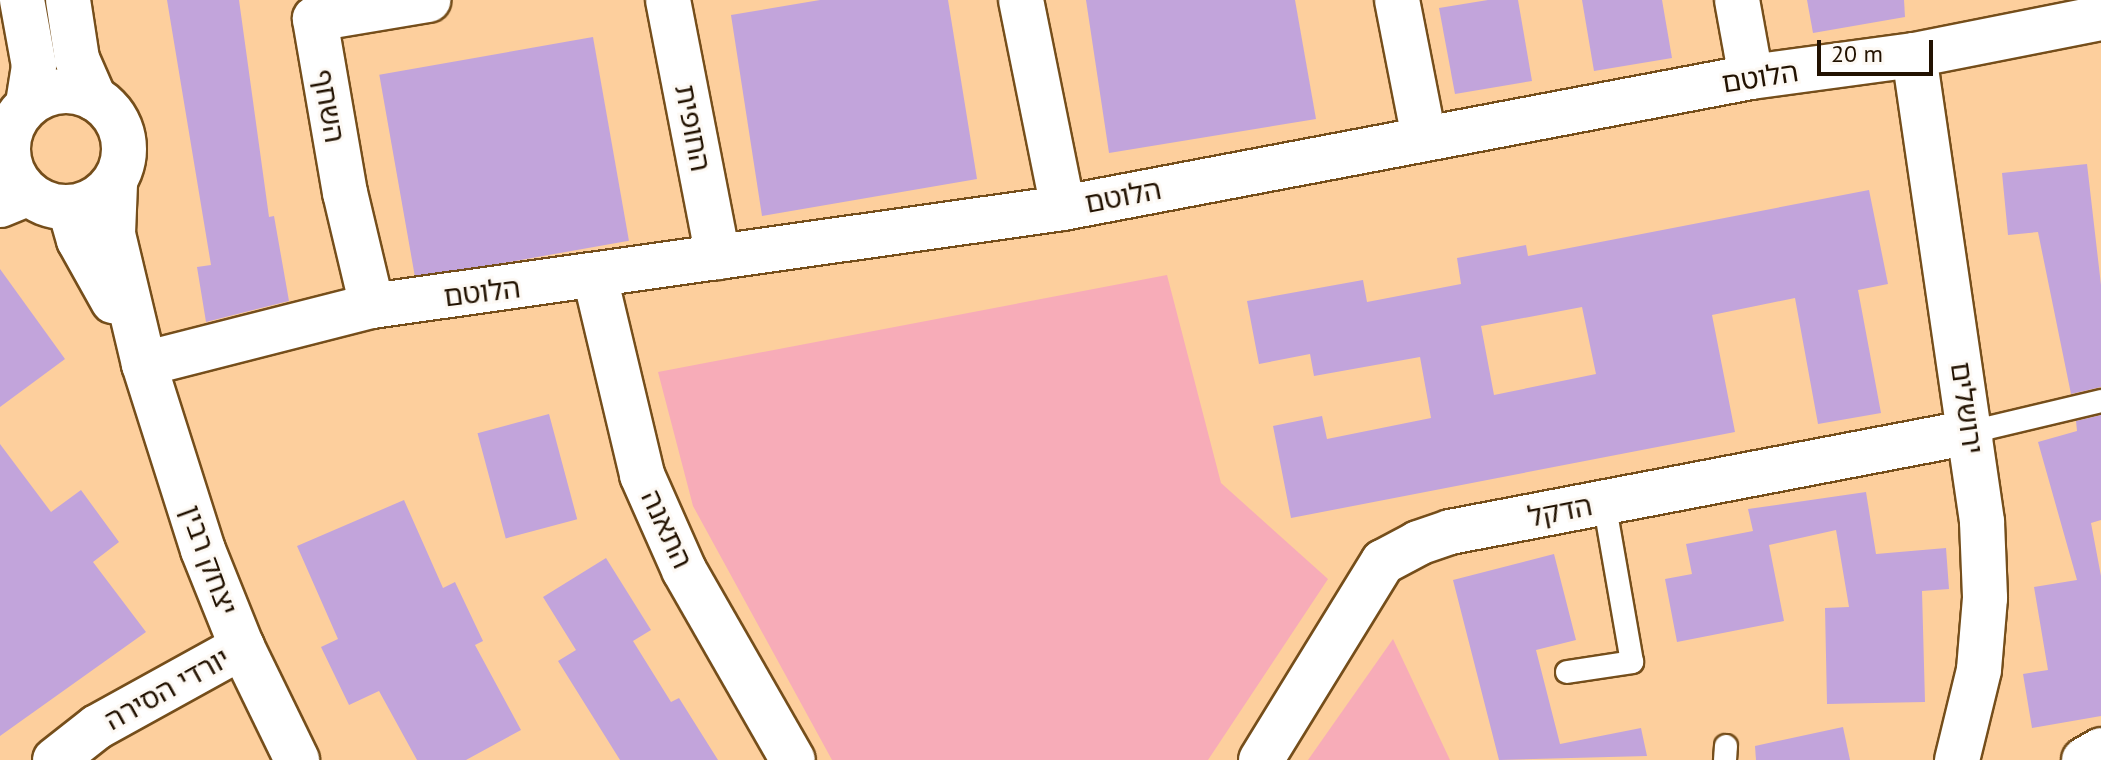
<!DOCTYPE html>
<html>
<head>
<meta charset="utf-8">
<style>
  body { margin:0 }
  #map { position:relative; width:2101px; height:760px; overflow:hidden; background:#fdcf9d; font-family:"PT Sans","Noto Sans Hebrew",sans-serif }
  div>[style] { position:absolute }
  .green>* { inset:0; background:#f7acb8 }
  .building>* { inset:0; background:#c2a4db; transform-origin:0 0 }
  .roads { filter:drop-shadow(2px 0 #754e1b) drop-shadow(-2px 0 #754e1b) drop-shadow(0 2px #754e1b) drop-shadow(0 -2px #754e1b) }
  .service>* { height:22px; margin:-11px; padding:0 11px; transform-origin:11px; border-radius:11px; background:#fff }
  .minor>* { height:44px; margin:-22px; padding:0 22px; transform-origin:22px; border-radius:22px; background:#fff }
  .tertiary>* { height:44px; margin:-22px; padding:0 22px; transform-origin:22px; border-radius:22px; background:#fff }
  .tertiary>.ring { margin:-22px; padding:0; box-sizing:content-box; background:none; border:44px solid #fff; border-radius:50% }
  span { translate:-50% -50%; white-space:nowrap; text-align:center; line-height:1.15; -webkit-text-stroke:6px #fdf9f4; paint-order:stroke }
  .street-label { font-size:28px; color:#221201 }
  .scale { position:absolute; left:1817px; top:40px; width:116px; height:36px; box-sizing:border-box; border:4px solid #221201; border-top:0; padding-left:10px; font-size:24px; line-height:28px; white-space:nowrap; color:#221201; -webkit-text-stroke:6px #fdf9f4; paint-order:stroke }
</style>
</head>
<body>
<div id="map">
  <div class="green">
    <i style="clip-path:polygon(1167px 275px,1221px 483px,1328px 579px,1208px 760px,832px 760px,693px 506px,658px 372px)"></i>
    <i style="clip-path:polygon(1393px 639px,1450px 760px,1308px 760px)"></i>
  </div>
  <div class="building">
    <i style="clip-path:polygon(167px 0,239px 0,269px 217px,274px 216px,289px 301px,206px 322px,197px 267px,211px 265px)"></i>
    <i style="clip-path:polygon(820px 0,948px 0,977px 179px,762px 216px,731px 15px)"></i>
    <i style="clip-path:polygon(1086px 0,1295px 0,1316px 119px,1109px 153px)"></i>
    <i style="clip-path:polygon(1488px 0,1518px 0,1532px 81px,1455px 94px,1439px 8px)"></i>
    <i style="clip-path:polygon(1582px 0,1662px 0,1672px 58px,1594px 71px)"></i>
    <i style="clip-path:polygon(1807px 0,1904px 0,1905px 17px,1813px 33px)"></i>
    <i style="left:593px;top:37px;width:207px;height:217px;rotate:80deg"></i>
    <i style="clip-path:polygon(2087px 164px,2101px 285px,2101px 387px,2071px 394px,2038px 232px,2008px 235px,2002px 173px)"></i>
    <i style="clip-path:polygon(evenodd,1869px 190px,1888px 284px,1858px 290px,1881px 413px,1818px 424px,1795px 298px,1712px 315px,1735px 432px,1291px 518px,1273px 426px,1322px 416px,1327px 439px,1431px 418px,1420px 357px,1314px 376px,1310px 354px,1259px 364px,1247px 301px,1363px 280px,1367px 302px,1461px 284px,1457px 258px,1526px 245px,1528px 256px,1869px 190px,1582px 307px,1596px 374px,1494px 395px,1481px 326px,1582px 307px)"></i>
    <i style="clip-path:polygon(0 269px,65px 359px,0 407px)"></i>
    <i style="left:549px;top:414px;width:109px;height:74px;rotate:75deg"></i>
    <i style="clip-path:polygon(2101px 415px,2101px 520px,2091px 523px,2101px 576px,2101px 716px,2032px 728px,2023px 674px,2048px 670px,2034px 587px,2077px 580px,2038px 442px,2077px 431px,2076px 421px)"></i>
    <i style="clip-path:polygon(0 444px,51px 512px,81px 490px,119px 542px,93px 562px,146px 632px,0 736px)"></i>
    <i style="clip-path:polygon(1866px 492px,1876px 554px,1946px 548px,1949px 589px,1922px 591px,1925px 702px,1827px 704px,1825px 608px,1849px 607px,1836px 530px,1769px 545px,1784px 621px,1677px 642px,1665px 579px,1692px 574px,1686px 544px,1753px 531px,1748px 509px)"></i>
    <i style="clip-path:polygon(404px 500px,443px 588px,455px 582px,483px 641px,475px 645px,521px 730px,466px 760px,417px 760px,379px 691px,349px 705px,321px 647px,338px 639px,297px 546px)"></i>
    <i style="clip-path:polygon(1554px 554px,1576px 640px,1536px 650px,1560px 744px,1641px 728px,1647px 756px,1499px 760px,1453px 580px)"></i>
    <i style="clip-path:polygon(606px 558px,651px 630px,633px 641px,671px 702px,679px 698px,718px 760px,620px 760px,558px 661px,576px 650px,543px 597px)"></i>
    <i style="clip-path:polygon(1843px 727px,1850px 760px,1756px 760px,1755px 746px)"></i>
  </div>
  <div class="roads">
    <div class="service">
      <i style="left:1971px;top:432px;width:134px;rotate:-13.4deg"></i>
      <i style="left:1567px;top:672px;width:66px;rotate:-8.7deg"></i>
      <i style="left:1632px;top:662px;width:162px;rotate:-99.9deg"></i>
      <i style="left:1725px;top:760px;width:14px;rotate:-86deg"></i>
    </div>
    <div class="minor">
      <i style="left:668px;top:0;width:262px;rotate:79deg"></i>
      <i style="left:1021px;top:0;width:212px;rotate:78.6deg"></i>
      <i style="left:1397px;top:0;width:141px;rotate:78.9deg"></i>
      <i style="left:1737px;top:0;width:78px;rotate:79.7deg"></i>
      <i style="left:1914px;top:55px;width:472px;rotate:81.7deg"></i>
      <i style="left:1982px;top:522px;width:76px;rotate:87.7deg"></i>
      <i style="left:1985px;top:598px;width:72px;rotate:94.8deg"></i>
      <i style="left:1979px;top:670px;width:93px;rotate:103.7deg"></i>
      <i style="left:0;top:146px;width:10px;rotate:-45deg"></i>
      <i style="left:0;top:205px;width:29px;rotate:-22deg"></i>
      <i style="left:595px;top:277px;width:204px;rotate:76.6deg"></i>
      <i style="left:642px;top:475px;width:104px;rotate:66.1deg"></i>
      <i style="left:684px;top:570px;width:219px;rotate:60.2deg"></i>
      <i style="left:372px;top:306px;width:116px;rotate:-103.4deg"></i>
      <i style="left:345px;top:193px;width:177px;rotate:-99.8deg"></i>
      <i style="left:315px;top:19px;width:115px;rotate:-9.5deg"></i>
      <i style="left:144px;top:364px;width:235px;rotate:-14.3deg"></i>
      <i style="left:372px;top:306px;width:698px;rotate:-8.07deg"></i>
      <i style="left:1063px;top:208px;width:700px;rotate:-10.78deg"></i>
      <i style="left:1751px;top:77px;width:164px;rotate:-7.7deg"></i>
      <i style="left:1914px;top:55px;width:191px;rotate:-11.2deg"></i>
      <i style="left:55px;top:760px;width:53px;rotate:-38.2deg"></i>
      <i style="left:97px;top:727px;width:166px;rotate:-28.9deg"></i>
      <i style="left:1261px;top:760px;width:233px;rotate:-58.4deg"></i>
      <i style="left:1383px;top:562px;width:40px;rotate:-28deg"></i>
      <i style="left:1418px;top:543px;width:34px;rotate:-19deg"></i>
      <i style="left:1450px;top:532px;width:531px;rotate:-10.87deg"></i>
      <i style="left:2084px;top:760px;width:20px;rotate:-30deg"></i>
    </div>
    <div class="tertiary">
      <i style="left:22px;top:0;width:67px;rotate:79.7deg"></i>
      <i style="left:34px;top:66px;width:38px;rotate:99deg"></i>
      <i style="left:68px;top:0;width:60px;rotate:81.3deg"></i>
      <i style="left:77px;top:59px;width:43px;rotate:66.4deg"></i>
      <i class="ring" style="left:8px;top:91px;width:72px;height:72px"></i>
      <i style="left:115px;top:184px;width:50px;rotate:92.3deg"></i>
      <i style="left:113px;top:234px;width:134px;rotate:76.6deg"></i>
      <i style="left:144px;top:364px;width:195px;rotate:72.4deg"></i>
      <i style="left:203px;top:550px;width:105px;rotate:68.1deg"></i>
      <i style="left:242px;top:647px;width:126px;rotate:64deg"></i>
      <i style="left:70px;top:209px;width:32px;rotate:74deg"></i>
      <i style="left:79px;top:240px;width:70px;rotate:60.9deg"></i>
    </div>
  </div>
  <div class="street-label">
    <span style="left:1760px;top:77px;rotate:-9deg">הלוטם</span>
    <span style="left:329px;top:106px;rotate:80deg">השחף</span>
    <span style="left:693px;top:128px;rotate:79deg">החופית</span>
    <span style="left:1123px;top:196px;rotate:-11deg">הלוטם</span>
    <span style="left:482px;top:292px;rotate:-7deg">הלוטם</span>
    <span style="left:1967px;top:408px;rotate:82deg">ירושלים</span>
    <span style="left:1560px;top:511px;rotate:-11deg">הדקל</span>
    <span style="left:667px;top:529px;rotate:65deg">התאנה</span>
    <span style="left:209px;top:560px;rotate:70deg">יצחק רבין</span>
    <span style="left:167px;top:689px;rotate:-29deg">יורדי הסירה</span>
  </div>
  <div class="scale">20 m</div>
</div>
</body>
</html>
